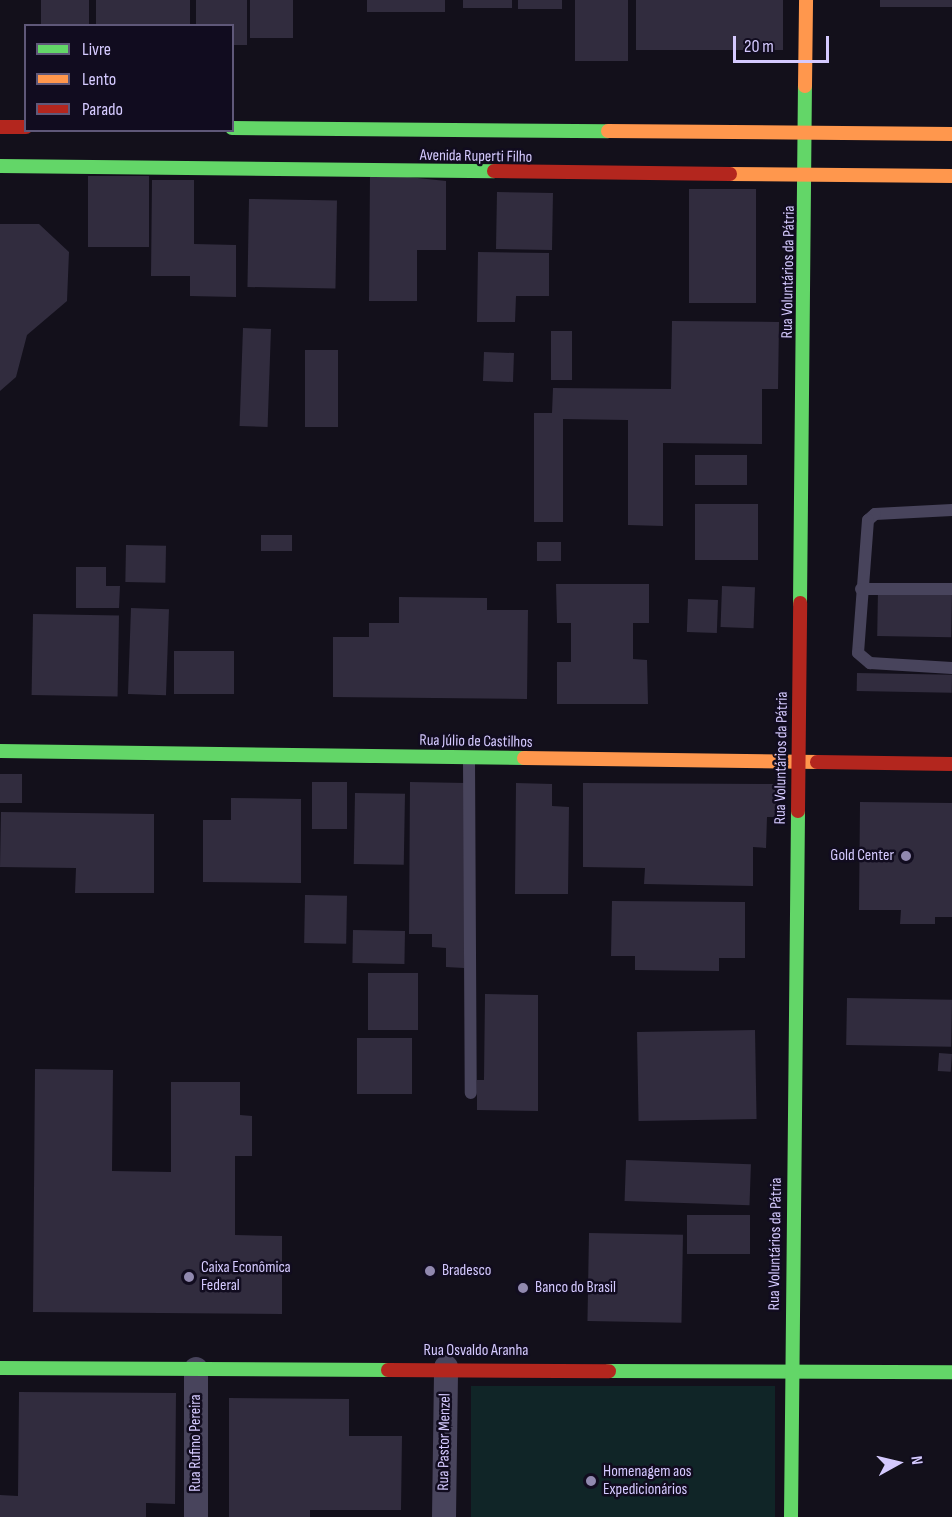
<!DOCTYPE html>
<html>
<head>
<meta charset="utf-8">
<style>
  body { margin:0 }
  #map { position:relative; width:952px; height:1517px; overflow:hidden; background:#13101b; font-family:"Sofia Sans Condensed",sans-serif }
  div>[style] { position:absolute }
  .green>* { inset:0; background:#102527; transform-origin:0 0 }
  .building>* { inset:0; background:#312c3e; transform-origin:0 0 }
  .lane>* { height:12px; margin:-6px; padding:0 6px; transform-origin:6px; border-radius:6px; background:#48445c }
  .street>* { height:24px; margin:-12px; padding:0 12px; transform-origin:12px; border-radius:12px; background:#48445c }
  .fast>* { height:14px; margin:-7px; padding:0 7px; transform-origin:7px; border-radius:7px; background:#63d668 }
  .slow>* { height:14px; margin:-7px; padding:0 7px; transform-origin:7px; border-radius:7px; background:#ff974d }
  .jam>* { height:14px; margin:-7px; padding:0 7px; transform-origin:7px; border-radius:7px; background:#b3261e }
  .dots>* { width:16px; height:16px; translate:-50% -50%; box-sizing:border-box; border:3px solid #110c1f; border-radius:50% }
  span { translate:-50% -50%; white-space:nowrap; text-align:center; line-height:1.15; -webkit-text-stroke:5px #110c1f; paint-order:stroke }
  .street-label { font-size:16px; color:#d5caff }
  .poi-label { font-size:16px; color:#d5caff }
  .right { translate:-100% -50%; text-align:right }
  .left { translate:0 -50%; text-align:left }
  .legend { position:absolute; left:24px; top:24px; width:210px; height:108px; box-sizing:border-box; background:#110c1f; border:2px solid #5f5879; margin:0; padding:8px 10px; list-style:none; font-size:18px; color:#d5caff }
  .legend li { display:flex; align-items:center; gap:12px; height:30px }
  .legend b { width:30px; border:2px solid #5f5879 }
  .north { position:absolute; left:868px; top:1433px; width:60px; height:60px; -webkit-text-stroke:4px #110c1f; paint-order:stroke; rotate:82deg; font-size:16px; font-weight:700; line-height:24px; text-align:center; color:#d5caff }
  .north::after { content:''; display:block; margin:auto; width:21px; height:27px; background:#d5caff; clip-path:polygon(50% 0,100% 100%,50% 72%,0 100%) }
  .scale { position:absolute; left:733px; top:36px; width:96px; height:27px; box-sizing:border-box; border:3px solid #d5caff; border-top:0; padding-left:8px; font-size:18px; line-height:21px; white-space:nowrap; color:#d5caff; -webkit-text-stroke:4px #110c1f; paint-order:stroke }
</style>
</head>
<body>
<div id="map">
  <div class="green">
    <i style="left:775px;top:1386px;width:131px;height:304px;rotate:90deg"></i>
  </div>
  <div class="building">
    <i style="left:41px;top:0;width:48px;height:26px"></i>
    <i style="left:96px;top:0;width:94px;height:26px"></i>
    <i style="clip-path:polygon(196px 0,247px 0,247px 45px,232px 45px,232px 26px,196px 26px)"></i>
    <i style="left:250px;top:0;width:43px;height:38px"></i>
    <i style="left:367px;top:0;width:78px;height:12px"></i>
    <i style="left:463px;top:0;width:49px;height:8px"></i>
    <i style="left:518px;top:0;width:44px;height:9px"></i>
    <i style="left:575px;top:0;width:53px;height:61px"></i>
    <i style="left:636px;top:0;width:147px;height:50px"></i>
    <i style="left:880px;top:0;width:72px;height:7px"></i>
    <i style="clip-path:polygon(370px 173px,446px 181px,446px 250px,417px 250px,417px 301px,369px 301px)"></i>
    <i style="left:88px;top:176px;width:61px;height:71px"></i>
    <i style="clip-path:polygon(152px 180px,194px 180px,194px 244px,236px 245px,236px 297px,190px 296px,190px 276px,151px 276px)"></i>
    <i style="left:689px;top:189px;width:67px;height:114px"></i>
    <i style="left:497px;top:192px;width:56px;height:57px;rotate:1deg"></i>
    <i style="left:249px;top:199px;width:88px;height:88px;rotate:1deg"></i>
    <i style="clip-path:polygon(0 224px,39px 224px,69px 252px,67px 301px,27px 335px,16px 377px,0 391px)"></i>
    <i style="clip-path:polygon(478px 252px,549px 253px,549px 296px,516px 296px,515px 322px,477px 322px)"></i>
    <i style="clip-path:polygon(672px 321px,779px 322px,778px 389px,762px 389px,762px 444px,663px 443px,663px 526px,628px 525px,628px 420px,563px 419px,563px 522px,534px 522px,534px 413px,552px 413px,553px 388px,671px 389px)"></i>
    <i style="left:243px;top:328px;width:28px;height:98px;rotate:2deg"></i>
    <i style="left:551px;top:331px;width:21px;height:49px"></i>
    <i style="left:305px;top:350px;width:33px;height:77px"></i>
    <i style="left:484px;top:352px;width:30px;height:29px;rotate:2deg"></i>
    <i style="left:695px;top:455px;width:52px;height:30px"></i>
    <i style="left:695px;top:504px;width:63px;height:56px"></i>
    <i style="left:261px;top:535px;width:31px;height:16px"></i>
    <i style="left:537px;top:542px;width:24px;height:19px"></i>
    <i style="left:126px;top:545px;width:40px;height:37px;rotate:1deg"></i>
    <i style="clip-path:polygon(76px 567px,106px 567px,106px 586px,120px 586px,119px 608px,76px 608px)"></i>
    <i style="clip-path:polygon(556px 584px,649px 584px,649px 623px,633px 623px,633px 659px,647px 660px,648px 704px,557px 704px,557px 662px,571px 662px,571px 623px,557px 623px)"></i>
    <i style="left:722px;top:586px;width:33px;height:41px;rotate:2deg"></i>
    <i style="left:878px;top:590px;width:74px;height:46px;rotate:1deg"></i>
    <i style="clip-path:polygon(399px 597px,487px 598px,487px 610px,528px 610px,527px 699px,333px 697px,333px 637px,369px 637px,369px 623px,399px 623px)"></i>
    <i style="left:688px;top:599px;width:30px;height:33px;rotate:2deg"></i>
    <i style="left:131px;top:608px;width:38px;height:86px;rotate:2deg"></i>
    <i style="left:33px;top:614px;width:86px;height:81px;rotate:1deg"></i>
    <i style="left:174px;top:651px;width:60px;height:43px"></i>
    <i style="left:857px;top:673px;width:95px;height:18px;rotate:1deg"></i>
    <i style="left:0;top:774px;width:22px;height:29px"></i>
    <i style="left:312px;top:782px;width:35px;height:47px"></i>
    <i style="clip-path:polygon(410px 782px,466px 783px,464px 968px,446px 967px,446px 948px,432px 947px,432px 934px,409px 934px)"></i>
    <i style="clip-path:polygon(516px 783px,552px 784px,552px 806px,569px 807px,568px 894px,515px 894px)"></i>
    <i style="clip-path:polygon(583px 783px,780px 784px,780px 817px,767px 817px,766px 848px,753px 847px,753px 886px,644px 884px,645px 868px,583px 867px)"></i>
    <i style="left:355px;top:793px;width:50px;height:71px;rotate:1deg"></i>
    <i style="clip-path:polygon(231px 798px,301px 799px,301px 883px,203px 882px,203px 820px,231px 820px)"></i>
    <i style="clip-path:polygon(860px 802px,952px 803px,952px 917px,935px 917px,935px 924px,900px 924px,901px 910px,859px 910px)"></i>
    <i style="clip-path:polygon(1px 812px,154px 814px,154px 893px,75px 893px,76px 868px,0 867px)"></i>
    <i style="left:305px;top:895px;width:42px;height:48px;rotate:1deg"></i>
    <i style="clip-path:polygon(612px 901px,745px 902px,745px 958px,719px 958px,719px 971px,635px 970px,635px 956px,611px 956px)"></i>
    <i style="left:353px;top:930px;width:52px;height:33px;rotate:1deg"></i>
    <i style="left:368px;top:973px;width:50px;height:57px"></i>
    <i style="clip-path:polygon(485px 994px,538px 995px,538px 1111px,477px 1110px,477px 1080px,484px 1080px)"></i>
    <i style="left:847px;top:998px;width:105px;height:47px;rotate:1deg"></i>
    <i style="left:755px;top:1030px;width:89px;height:118px;rotate:89deg"></i>
    <i style="left:357px;top:1038px;width:55px;height:56px"></i>
    <i style="left:939px;top:1053px;width:13px;height:18px;rotate:4deg"></i>
    <i style="clip-path:polygon(35px 1069px,113px 1070px,112px 1171px,171px 1172px,171px 1082px,240px 1082px,240px 1115px,252px 1116px,252px 1156px,235px 1156px,235px 1235px,282px 1236px,282px 1314px,33px 1312px)"></i>
    <i style="left:626px;top:1160px;width:125px;height:41px;rotate:2deg"></i>
    <i style="left:687px;top:1215px;width:63px;height:39px"></i>
    <i style="left:589px;top:1233px;width:94px;height:88px;rotate:1deg"></i>
    <i style="clip-path:polygon(19px 1392px,176px 1393px,175px 1504px,146px 1503px,146px 1517px,0 1517px,0 1495px,18px 1496px)"></i>
    <i style="clip-path:polygon(229px 1398px,349px 1399px,349px 1436px,402px 1436px,401px 1510px,310px 1510px,310px 1517px,229px 1517px)"></i>
  </div>
  <div class="lane">
    <i style="left:952px;top:510px;width:77px;rotate:177deg"></i>
    <i style="left:875px;top:514px;width:9px;rotate:139deg"></i>
    <i style="left:868px;top:520px;width:133px;rotate:94.3deg"></i>
    <i style="left:858px;top:653px;width:16px;rotate:40deg"></i>
    <i style="left:870px;top:663px;width:82px;rotate:3.5deg"></i>
    <i style="left:861px;top:589px;width:91px"></i>
    <i style="left:469px;top:760px;width:333px;rotate:89.7deg"></i>
  </div>
  <div class="street">
    <i style="left:196px;top:1517px;width:148px;rotate:-90deg"></i>
    <i style="left:444px;top:1517px;width:150px;rotate:-89.2deg"></i>
  </div>
  <div class="fast">
    <i style="left:232px;top:128px;width:376px;rotate:0.5deg"></i>
    <i style="left:0;top:166px;width:494px;rotate:0.6deg"></i>
    <i style="left:800px;top:603px;width:517px;rotate:-89.45deg"></i>
    <i style="left:0;top:751px;width:524px;rotate:0.77deg"></i>
    <i style="left:0;top:1368px;width:388px;rotate:0.3deg"></i>
    <i style="left:609px;top:1371px;width:343px;rotate:0.2deg"></i>
    <i style="left:791px;top:1517px;width:706px;rotate:-89.43deg"></i>
  </div>
  <div class="slow">
    <i style="left:805px;top:86px;width:86px;rotate:-89.3deg"></i>
    <i style="left:608px;top:131px;width:344px;rotate:0.5deg"></i>
    <i style="left:730px;top:174px;width:222px;rotate:0.5deg"></i>
    <i style="left:524px;top:758px;width:293px;rotate:0.8deg"></i>
  </div>
  <div class="jam">
    <i style="left:0;top:127px;width:26px"></i>
    <i style="left:494px;top:171px;width:236px;rotate:0.7deg"></i>
    <i style="left:817px;top:762px;width:135px;rotate:0.8deg"></i>
    <i style="left:798px;top:811px;width:208px;rotate:-89.4deg"></i>
    <i style="left:388px;top:1370px;width:221px;rotate:0.3deg"></i>
  </div>
  <div class="dots">
    <i style="left:906px;top:856px;background:#9189af"></i>
    <i style="left:430px;top:1271px;background:#9189af"></i>
    <i style="left:189px;top:1277px;background:#9189af"></i>
    <i style="left:523px;top:1288px;background:#9189af"></i>
    <i style="left:591px;top:1481px;background:#9189af"></i>
  </div>
  <div class="street-label">
    <span style="left:476px;top:157px;rotate:1deg">Avenida Ruperti Filho</span>
    <span style="left:789px;top:272px;rotate:-89deg">Rua Voluntários da Pátria</span>
    <span style="left:476px;top:742px;rotate:1deg">Rua Júlio de Castilhos</span>
    <span style="left:782px;top:758px;rotate:-89deg">Rua Voluntários da Pátria</span>
    <span style="left:776px;top:1244px;rotate:-89deg">Rua Voluntários da Pátria</span>
    <span style="left:476px;top:1351px">Rua Osvaldo Aranha</span>
    <span style="left:445px;top:1442px;rotate:-89deg">Rua Pastor Menzel</span>
    <span style="left:196px;top:1443px;rotate:-90deg">Rua Rufino Pereira</span>
  </div>
  <div class="poi-label">
    <span class="right" style="left:894px;top:856px">Gold Center</span>
    <span class="left" style="left:201px;top:1277px">Caixa Econômica<br>Federal</span>
    <span class="left" style="left:442px;top:1271px">Bradesco</span>
    <span class="left" style="left:535px;top:1288px">Banco do Brasil</span>
    <span class="left" style="left:603px;top:1481px">Homenagem aos<br>Expedicionários</span>
  </div>
  <ul class="legend">
  <li><b style="height:8px;background:#63d668"></b>Livre</li>
  <li><b style="height:8px;background:#ff974d"></b>Lento</li>
  <li><b style="height:8px;background:#b3261e"></b>Parado</li>
  </ul>
  <div class="north">N</div>
  <div class="scale">20 m</div>
</div>
</body>
</html>
